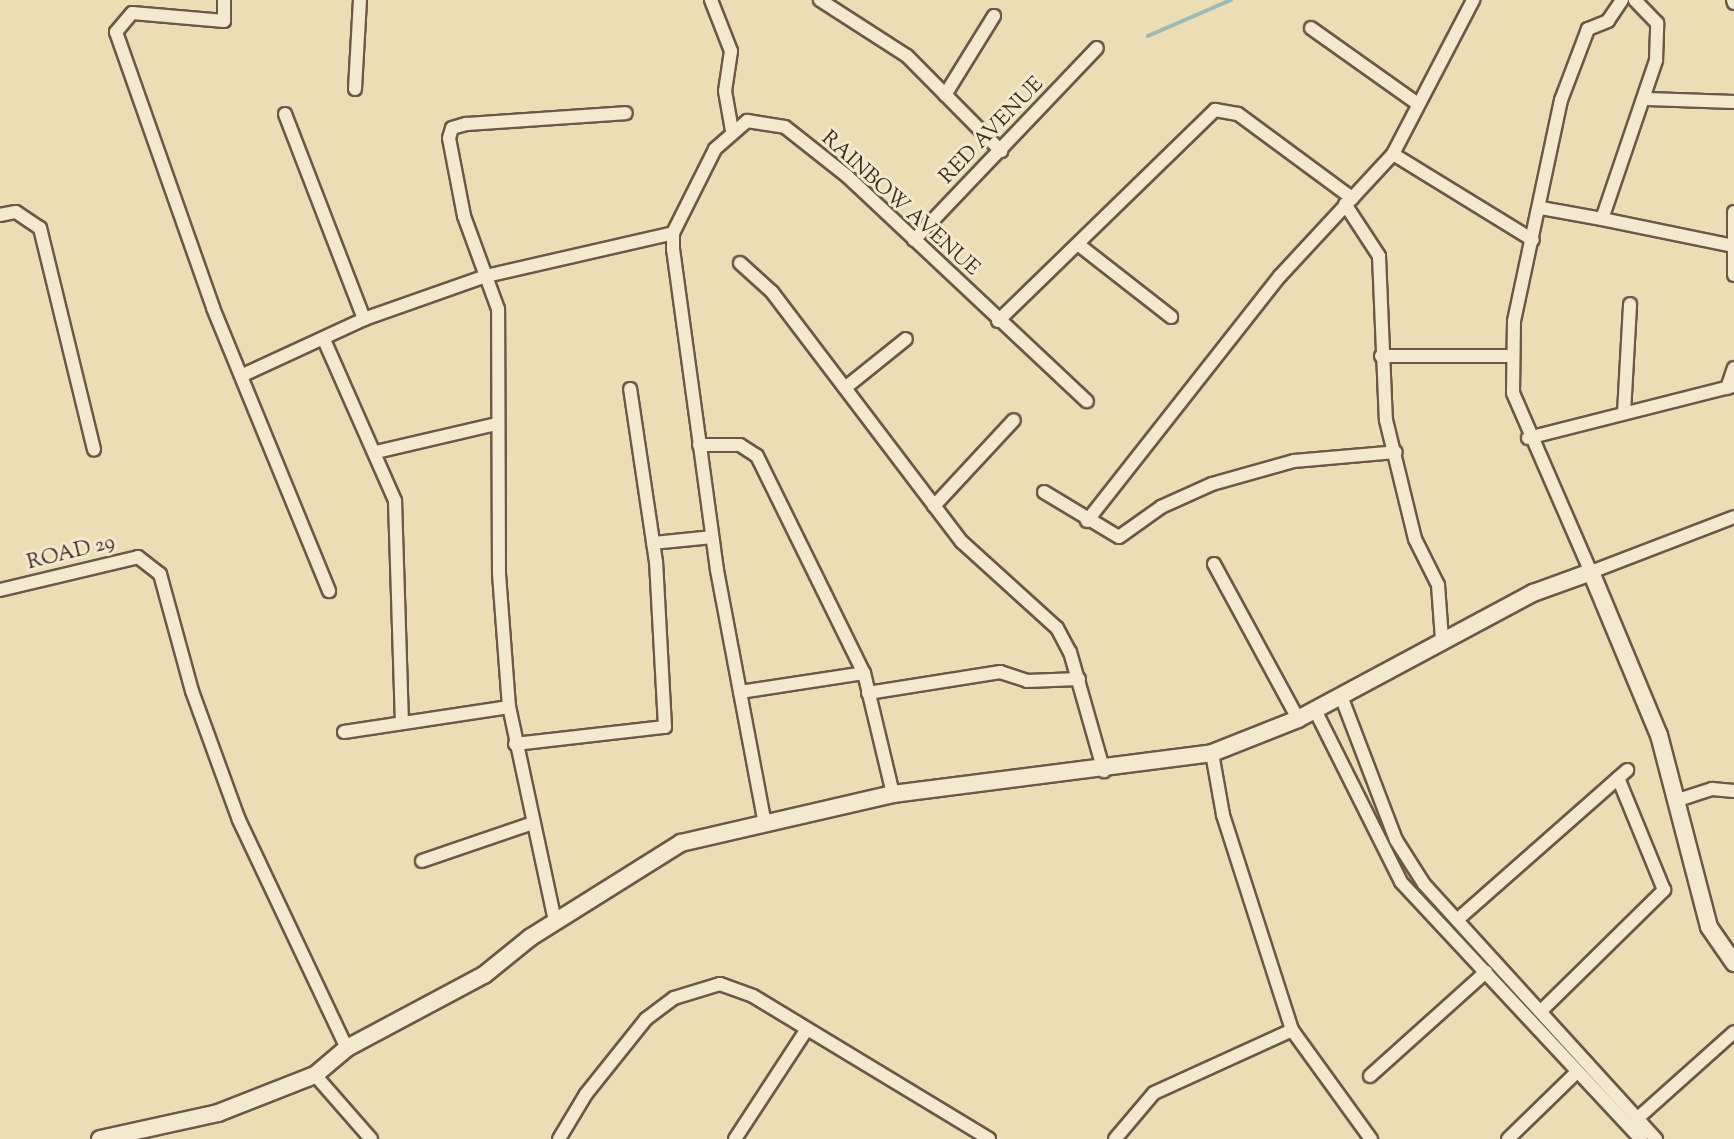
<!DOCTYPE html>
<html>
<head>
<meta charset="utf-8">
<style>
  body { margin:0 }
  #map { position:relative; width:1734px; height:1139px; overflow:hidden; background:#ebddb4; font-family:"Sorts Mill Goudy",serif }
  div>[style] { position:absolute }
  .stream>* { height:3.5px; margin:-1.75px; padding:0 1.75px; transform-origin:1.75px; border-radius:1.75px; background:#9bbab6 }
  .roads { filter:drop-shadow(2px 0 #6c5847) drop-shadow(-2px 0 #6c5847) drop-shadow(0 2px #6c5847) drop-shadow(0 -2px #6c5847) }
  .street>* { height:12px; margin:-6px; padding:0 6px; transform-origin:6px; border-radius:6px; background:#f2e9ce }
  .secondary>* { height:16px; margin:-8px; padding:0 8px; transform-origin:8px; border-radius:8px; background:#f2e9ce }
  span { translate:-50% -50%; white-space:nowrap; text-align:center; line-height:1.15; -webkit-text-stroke:6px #f2e9ce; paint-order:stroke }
  .street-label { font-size:21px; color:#412b23 }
</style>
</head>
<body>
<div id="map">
  <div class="stream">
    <i style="left:1148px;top:36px;width:90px;rotate:-23.4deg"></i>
  </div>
  <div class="roads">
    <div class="street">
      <i style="left:224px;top:0;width:21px;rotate:90deg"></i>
      <i style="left:224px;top:21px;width:92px;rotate:-175deg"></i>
      <i style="left:132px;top:13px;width:25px;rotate:130deg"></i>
      <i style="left:116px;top:32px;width:293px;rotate:70.6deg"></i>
      <i style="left:213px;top:308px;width:306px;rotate:67.7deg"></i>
      <i style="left:711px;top:0;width:55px;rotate:68.6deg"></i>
      <i style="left:731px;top:51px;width:40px;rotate:98.5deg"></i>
      <i style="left:725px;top:91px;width:39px;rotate:80deg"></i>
      <i style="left:820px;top:0;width:103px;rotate:32.8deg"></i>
      <i style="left:907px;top:56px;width:134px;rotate:45.3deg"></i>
      <i style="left:1622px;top:0;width:25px;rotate:124deg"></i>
      <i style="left:1608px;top:21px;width:22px;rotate:158deg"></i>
      <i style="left:1588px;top:29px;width:76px;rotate:110.8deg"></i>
      <i style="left:1561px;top:100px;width:226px;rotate:102deg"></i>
      <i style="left:1514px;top:321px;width:72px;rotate:90.8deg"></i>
      <i style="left:1513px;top:393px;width:195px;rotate:66.5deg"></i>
      <i style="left:1591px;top:572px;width:153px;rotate:-21deg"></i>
      <i style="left:1733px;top:0;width:3px;rotate:72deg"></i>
      <i style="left:1311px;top:28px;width:131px;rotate:35.4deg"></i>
      <i style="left:355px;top:89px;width:89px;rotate:-86.8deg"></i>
      <i style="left:945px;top:95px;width:93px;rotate:-58.2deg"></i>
      <i style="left:1648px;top:99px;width:86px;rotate:2deg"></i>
      <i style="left:285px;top:114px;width:220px;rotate:68.9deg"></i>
      <i style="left:1393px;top:154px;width:164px;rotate:31.6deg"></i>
      <i style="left:1345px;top:204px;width:62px;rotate:56.8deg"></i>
      <i style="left:1379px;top:256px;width:164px;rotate:87.6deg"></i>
      <i style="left:1386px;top:420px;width:122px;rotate:76.3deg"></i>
      <i style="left:1415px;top:539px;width:51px;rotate:63.4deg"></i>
      <i style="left:1438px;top:585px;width:55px;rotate:85.8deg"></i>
      <i style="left:1541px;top:208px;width:62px;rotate:10.2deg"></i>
      <i style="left:1602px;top:219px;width:168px;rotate:-71.2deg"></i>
      <i style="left:1656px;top:60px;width:37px;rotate:-88deg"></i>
      <i style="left:1657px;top:23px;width:32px;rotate:-134deg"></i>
      <i style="left:1734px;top:212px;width:63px;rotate:90deg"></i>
      <i style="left:0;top:215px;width:16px;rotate:-11deg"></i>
      <i style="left:16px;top:212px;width:29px;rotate:34deg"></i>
      <i style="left:40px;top:228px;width:228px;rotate:76.3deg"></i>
      <i style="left:1602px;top:219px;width:130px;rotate:11.6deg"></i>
      <i style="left:914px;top:240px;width:265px;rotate:-46.4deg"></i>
      <i style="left:1079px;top:245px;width:117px;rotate:38deg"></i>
      <i style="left:740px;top:263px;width:43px;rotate:42.2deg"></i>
      <i style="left:772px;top:292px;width:314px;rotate:52.8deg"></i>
      <i style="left:962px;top:542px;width:128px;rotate:42.2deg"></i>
      <i style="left:1057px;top:628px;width:27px;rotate:62deg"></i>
      <i style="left:1070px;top:652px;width:124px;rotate:74.1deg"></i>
      <i style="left:998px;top:321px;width:303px;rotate:-44.2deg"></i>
      <i style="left:1215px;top:110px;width:23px;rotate:10deg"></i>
      <i style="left:1238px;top:114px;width:142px;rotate:36.4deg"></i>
      <i style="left:325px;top:342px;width:174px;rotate:66.2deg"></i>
      <i style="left:395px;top:501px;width:218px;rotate:88.2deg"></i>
      <i style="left:1381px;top:356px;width:129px"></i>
      <i style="left:243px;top:375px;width:133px;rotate:-24.8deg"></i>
      <i style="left:364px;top:319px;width:129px;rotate:-19.4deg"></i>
      <i style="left:486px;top:276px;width:192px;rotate:-12.9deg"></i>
      <i style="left:845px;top:388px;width:78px;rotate:-38.8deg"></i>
      <i style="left:1727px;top:388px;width:21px;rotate:-71deg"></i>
      <i style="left:1624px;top:413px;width:109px;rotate:-86.8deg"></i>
      <i style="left:1528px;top:438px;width:212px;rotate:-14.2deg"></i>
      <i style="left:699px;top:445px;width:41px"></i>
      <i style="left:740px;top:445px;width:20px;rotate:33deg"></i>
      <i style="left:757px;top:456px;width:242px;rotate:63.8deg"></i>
      <i style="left:864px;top:673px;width:124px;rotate:76.5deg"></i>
      <i style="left:376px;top:452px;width:123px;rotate:-13.1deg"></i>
      <i style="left:1044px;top:492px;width:87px;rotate:31deg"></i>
      <i style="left:1119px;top:537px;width:52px;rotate:-35.5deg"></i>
      <i style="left:1161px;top:507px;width:56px;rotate:-24.3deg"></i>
      <i style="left:1212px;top:484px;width:85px;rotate:-15.7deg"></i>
      <i style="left:1294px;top:461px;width:102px;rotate:-5deg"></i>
      <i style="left:934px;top:506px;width:117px;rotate:-47.1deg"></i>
      <i style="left:1087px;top:521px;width:312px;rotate:-51.8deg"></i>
      <i style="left:1280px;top:276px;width:166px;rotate:-47.2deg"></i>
      <i style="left:1393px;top:154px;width:174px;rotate:-62.5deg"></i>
      <i style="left:653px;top:543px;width:59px;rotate:-5.8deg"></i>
      <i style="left:1214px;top:564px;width:176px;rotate:61.5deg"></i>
      <i style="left:0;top:590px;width:142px;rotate:-13.4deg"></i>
      <i style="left:138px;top:557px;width:28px;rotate:38deg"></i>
      <i style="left:160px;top:574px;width:121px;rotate:74.7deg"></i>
      <i style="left:192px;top:691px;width:137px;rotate:70deg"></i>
      <i style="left:239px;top:820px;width:252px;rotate:64.7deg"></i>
      <i style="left:740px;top:692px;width:125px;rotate:-8.7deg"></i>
      <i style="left:868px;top:693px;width:134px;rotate:-9deg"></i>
      <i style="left:1000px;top:672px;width:28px;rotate:18deg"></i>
      <i style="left:1027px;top:681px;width:52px;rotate:-2.2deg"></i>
      <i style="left:1341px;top:696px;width:154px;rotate:69.1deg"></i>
      <i style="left:1396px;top:840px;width:52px;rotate:57.5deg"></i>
      <i style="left:1424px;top:884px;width:345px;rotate:47.7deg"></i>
      <i style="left:1315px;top:710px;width:192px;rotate:63.4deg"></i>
      <i style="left:1401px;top:882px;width:352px;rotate:47deg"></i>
      <i style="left:344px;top:732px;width:167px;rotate:-8.6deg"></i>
      <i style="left:515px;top:744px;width:151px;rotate:-6.5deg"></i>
      <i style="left:665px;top:727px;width:165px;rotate:-93.1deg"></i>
      <i style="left:656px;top:562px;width:175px;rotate:-98.5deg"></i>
      <i style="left:1212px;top:753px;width:63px;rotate:79.9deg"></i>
      <i style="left:1223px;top:815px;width:226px;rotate:72.2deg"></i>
      <i style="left:1292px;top:1030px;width:135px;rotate:54.1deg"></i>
      <i style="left:1678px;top:800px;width:36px;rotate:-18deg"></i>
      <i style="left:1712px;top:789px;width:22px;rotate:5deg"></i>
      <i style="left:764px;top:819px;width:253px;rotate:-100.7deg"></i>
      <i style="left:717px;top:570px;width:323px;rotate:-97.8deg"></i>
      <i style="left:673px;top:250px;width:17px;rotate:-90deg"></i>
      <i style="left:673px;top:233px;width:94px;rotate:-63.4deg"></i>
      <i style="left:715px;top:149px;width:43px;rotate:-41.2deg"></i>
      <i style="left:747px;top:121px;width:38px;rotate:9deg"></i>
      <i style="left:785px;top:127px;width:79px;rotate:38.3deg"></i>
      <i style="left:847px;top:176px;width:329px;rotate:43.2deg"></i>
      <i style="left:422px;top:861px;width:114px;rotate:-18.9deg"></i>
      <i style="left:1457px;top:920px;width:227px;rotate:-41.4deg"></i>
      <i style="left:555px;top:921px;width:219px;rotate:-102.1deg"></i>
      <i style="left:509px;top:707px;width:133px;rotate:-94.3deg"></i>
      <i style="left:499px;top:574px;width:265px;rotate:-90.2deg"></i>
      <i style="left:498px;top:309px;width:99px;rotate:-110.1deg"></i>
      <i style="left:464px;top:216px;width:79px;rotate:-100.9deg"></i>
      <i style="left:449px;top:138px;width:10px;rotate:-73deg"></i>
      <i style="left:452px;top:128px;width:15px;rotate:-16deg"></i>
      <i style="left:466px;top:124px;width:160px;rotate:-3.9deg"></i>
      <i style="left:1541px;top:1011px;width:173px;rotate:-44.5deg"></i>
      <i style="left:1664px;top:890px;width:121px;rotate:-112.3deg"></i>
      <i style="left:315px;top:1075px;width:85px;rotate:48.8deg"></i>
      <i style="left:1370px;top:1076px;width:156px;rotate:-41.9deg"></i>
      <i style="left:1639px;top:1117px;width:127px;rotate:-41.8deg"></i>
      <i style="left:559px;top:1139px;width:52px;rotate:-59deg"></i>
      <i style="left:586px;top:1094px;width:96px;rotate:-51.3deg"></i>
      <i style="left:646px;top:1019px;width:35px;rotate:-37deg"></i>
      <i style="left:674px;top:998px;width:48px;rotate:-16.9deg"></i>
      <i style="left:720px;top:984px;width:35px;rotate:20deg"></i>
      <i style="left:753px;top:996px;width:276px;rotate:31.2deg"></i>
      <i style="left:735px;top:1139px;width:128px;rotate:-56.8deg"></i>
      <i style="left:1115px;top:1139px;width:60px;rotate:-49.7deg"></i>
      <i style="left:1154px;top:1093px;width:152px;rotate:-24.5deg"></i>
      <i style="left:1508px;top:1139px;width:96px;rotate:-44.2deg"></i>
    </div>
    <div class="secondary">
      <i style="left:100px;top:1139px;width:121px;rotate:-12.4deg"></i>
      <i style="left:218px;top:1113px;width:104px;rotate:-21.4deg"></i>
      <i style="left:315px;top:1075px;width:42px;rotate:-40.2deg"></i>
      <i style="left:347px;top:1048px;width:155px;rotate:-28.1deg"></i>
      <i style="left:484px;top:975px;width:60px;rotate:-39deg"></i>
      <i style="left:531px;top:937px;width:177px;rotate:-32.1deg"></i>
      <i style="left:681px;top:843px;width:218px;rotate:-13deg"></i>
      <i style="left:893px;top:794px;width:322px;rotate:-7.3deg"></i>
      <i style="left:1212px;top:753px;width:92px;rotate:-21.6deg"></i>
      <i style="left:1298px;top:719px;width:267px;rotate:-28.2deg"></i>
      <i style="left:1533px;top:593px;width:62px;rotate:-19.9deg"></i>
      <i style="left:1591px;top:572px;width:177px;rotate:67.4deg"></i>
      <i style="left:1659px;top:735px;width:198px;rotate:75.4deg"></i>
      <i style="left:1709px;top:927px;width:44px;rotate:55.2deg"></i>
    </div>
  </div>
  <div class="street-label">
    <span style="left:992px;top:131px;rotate:-46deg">RED AVENUE</span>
    <span style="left:900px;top:204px;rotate:42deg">RAINBOW AVENUE</span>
    <span style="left:71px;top:553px;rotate:-14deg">ROAD 29</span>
  </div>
</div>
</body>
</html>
